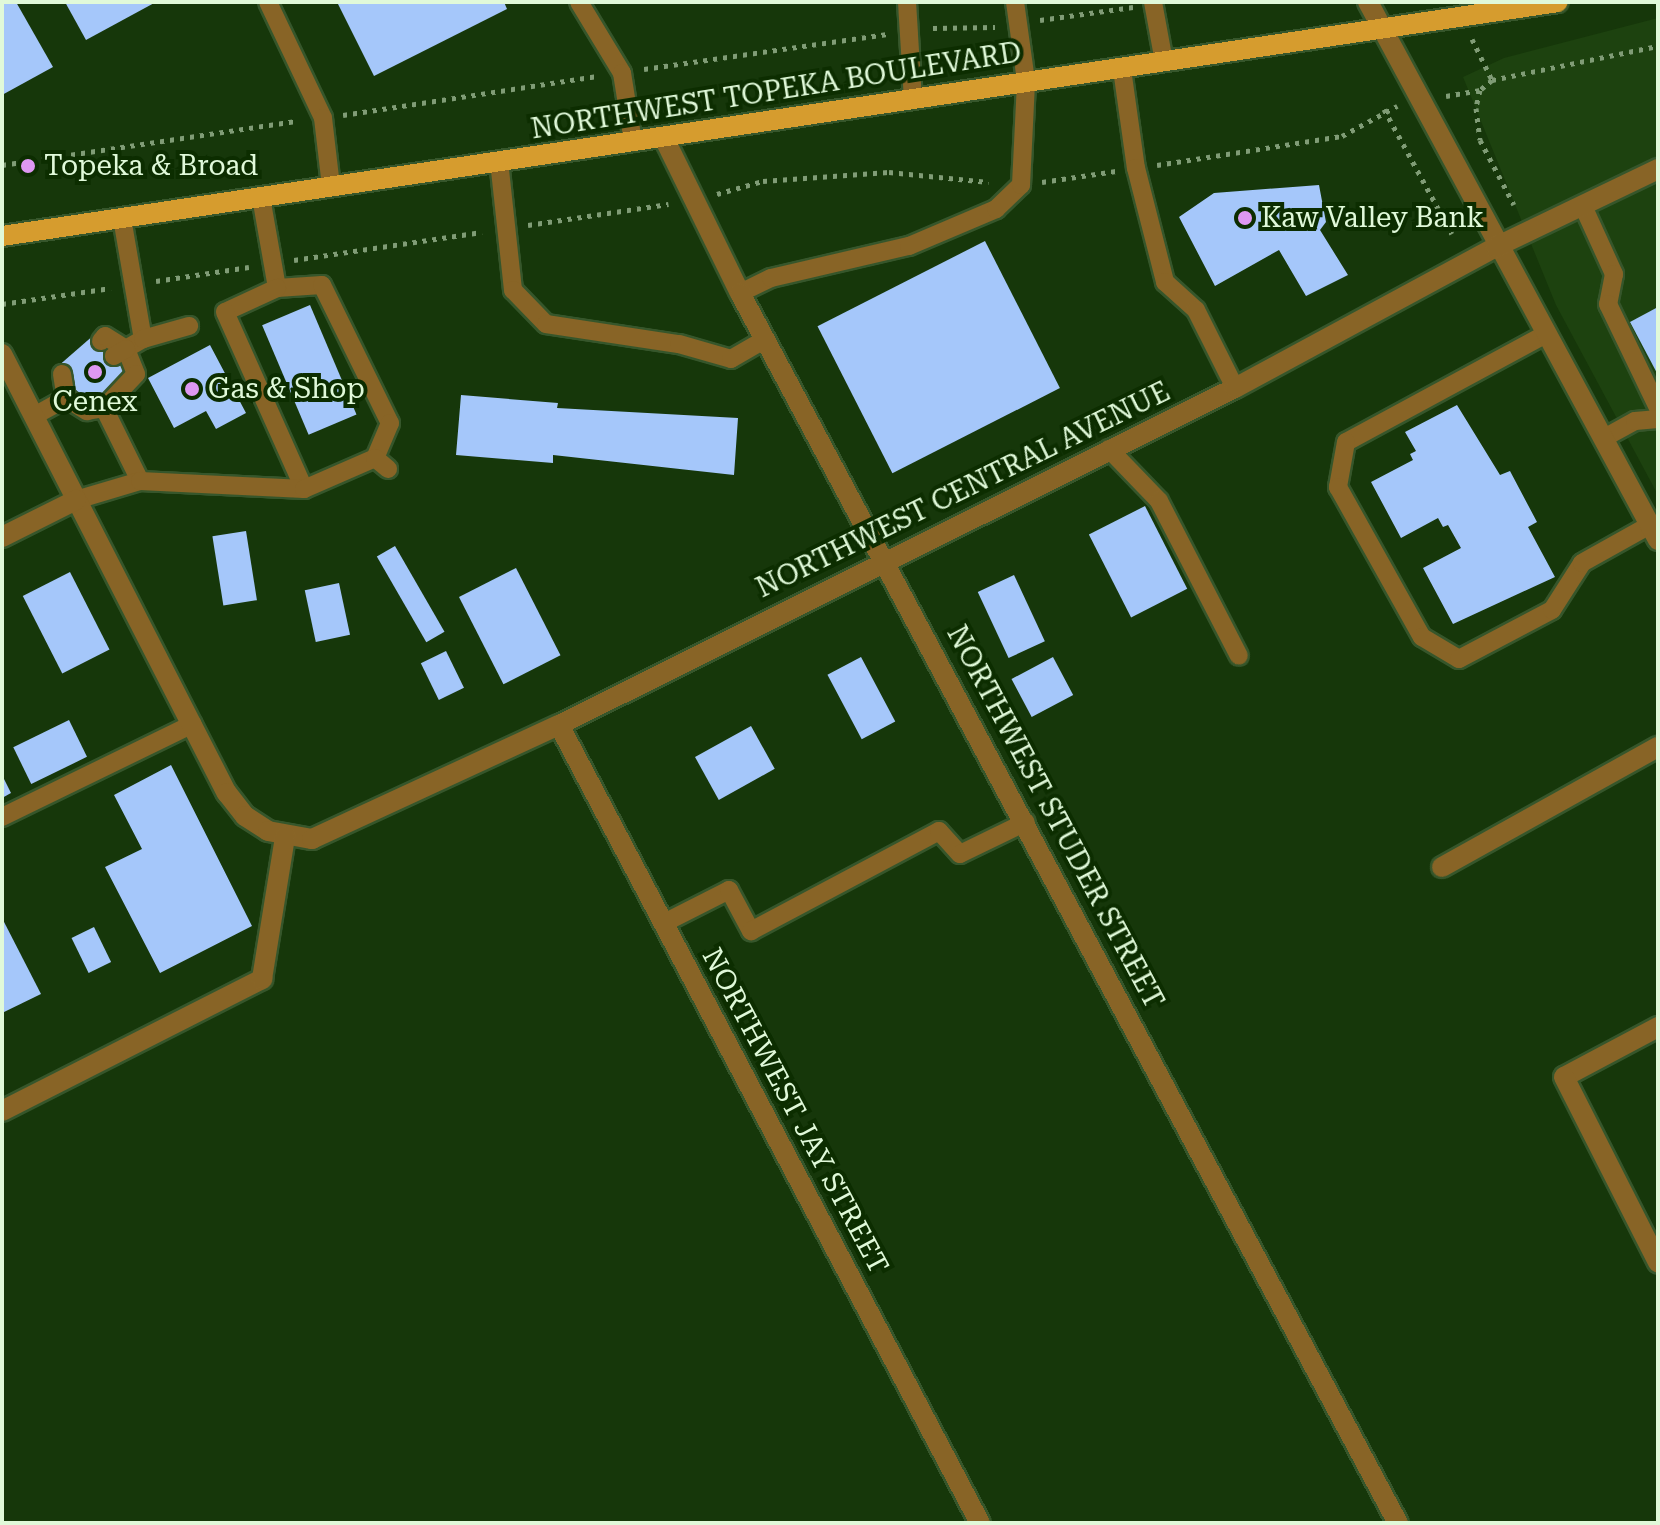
<!DOCTYPE html>
<html>
<head>
<meta charset="utf-8">
<style>
  body { margin:0 }
  #map { position:relative; width:1660px; height:1525px; overflow:hidden; background:#16370a; font-family:"Roboto Serif",serif }
  div>[style] { position:absolute }
  .built>* { inset:0; background:#1d420f }
  .building>* { inset:0; background:#a5c7fa; transform-origin:0 0 }
  .path>* { height:5px; margin-top:-2.5px; transform-origin:0; background:repeating-linear-gradient(90deg,#809c76 0 4px,transparent 0 10px) }
  .roads { filter:drop-shadow(2px 0 #36562b) drop-shadow(-2px 0 #36562b) drop-shadow(0 2px #36562b) drop-shadow(0 -2px #36562b) }
  .service>* { height:18px; margin:-9px; padding:0 9px; transform-origin:9px; border-radius:9px; background:#886426 }
  .minor>* { height:20px; margin:-10px; padding:0 10px; transform-origin:10px; border-radius:10px; background:#886426 }
  .primary>* { height:20px; margin:-10px; padding:0 10px; transform-origin:10px; border-radius:10px; background:#d69c2e }
  .dots>* { width:22px; height:22px; translate:-50% -50%; box-sizing:border-box; border:4px solid #0c2d00; border-radius:50% }
  span { translate:-50% -50%; white-space:nowrap; text-align:center; line-height:1.15; -webkit-text-stroke:8px #0c2d00; paint-order:stroke }
  .street-label { font-size:28px; color:#e0f9d9 }
  .poi-label { font-size:28px; color:#e0f9d9 }
  .left { translate:0 -50%; text-align:left }
  .frame { position:absolute; inset:0; border:4px solid #e0f9d9; pointer-events:none }
</style>
</head>
<body>
<div id="map">
  <div class="built">
    <i style="clip-path:polygon(1658px 18px,1658px 495px,1556px 305px,1463px 77px,1504px 58px)"></i>
  </div>
  <div class="building">
    <i style="clip-path:polygon(2px 2px,16px 2px,53px 67px,2px 95px)"></i>
    <i style="clip-path:polygon(65px 2px,156px 2px,86px 40px)"></i>
    <i style="clip-path:polygon(337px 2px,504px 2px,507px 9px,374px 76px)"></i>
    <i style="clip-path:polygon(1319px 185px,1326px 222px,1320px 230px,1348px 275px,1306px 296px,1279px 250px,1215px 286px,1179px 217px,1214px 193px)"></i>
    <i style="left:985px;top:241px;width:165px;height:188px;rotate:63deg"></i>
    <i style="left:310px;top:305px;width:119px;height:52px;rotate:67deg"></i>
    <i style="clip-path:polygon(1658px 307px,1658px 375px,1630px 322px)"></i>
    <i style="left:95px;top:334px;width:52px;height:51px;rotate:49deg"></i>
    <i style="clip-path:polygon(210px 345px,246px 413px,216px 429px,206px 411px,174px 428px,148px 378px)"></i>
    <i style="clip-path:polygon(461px 395px,558px 403px,557px 408px,738px 418px,734px 475px,553px 455px,553px 463px,456px 455px)"></i>
    <i style="clip-path:polygon(1457px 405px,1500px 475px,1510px 471px,1537px 522px,1528px 527px,1555px 577px,1453px 624px,1423px 568px,1461px 548px,1448px 525px,1443px 527px,1438px 518px,1401px 538px,1371px 482px,1413px 460px,1410px 454px,1416px 451px,1405px 432px)"></i>
    <i style="left:1145px;top:506px;width:93px;height:63px;rotate:63deg"></i>
    <i style="left:246px;top:531px;width:70px;height:34px;rotate:81deg"></i>
    <i style="left:395px;top:546px;width:99px;height:21px;rotate:60deg"></i>
    <i style="left:516px;top:568px;width:98px;height:64px;rotate:63deg"></i>
    <i style="left:70px;top:572px;width:87px;height:53px;rotate:63deg"></i>
    <i style="left:1014px;top:575px;width:73px;height:40px;rotate:65deg"></i>
    <i style="left:339px;top:583px;width:53px;height:35px;rotate:78deg"></i>
    <i style="left:446px;top:651px;width:41px;height:28px;rotate:64deg"></i>
    <i style="left:861px;top:657px;width:73px;height:38px;rotate:62deg"></i>
    <i style="left:1053px;top:657px;width:43px;height:47px;rotate:62deg"></i>
    <i style="left:69px;top:720px;width:41px;height:62px;rotate:64deg"></i>
    <i style="left:751px;top:726px;width:49px;height:64px;rotate:61deg"></i>
    <i style="clip-path:polygon(171px 765px,252px 926px,160px 973px,105px 867px,142px 849px,114px 795px)"></i>
    <i style="clip-path:polygon(2px 775px,11px 793px,2px 798px)"></i>
    <i style="clip-path:polygon(2px 918px,41px 994px,2px 1013px)"></i>
    <i style="left:94px;top:927px;width:39px;height:25px;rotate:64deg"></i>
  </div>
  <div class="path">
    <i style="left:1040px;top:20px;width:94px;rotate:-8deg"></i>
    <i style="left:933px;top:28px;width:62px;rotate:-0.9deg"></i>
    <i style="left:1472px;top:39px;width:46px;rotate:64deg"></i>
    <i style="left:1492px;top:80px;width:16px;rotate:140deg"></i>
    <i style="left:1480px;top:90px;width:18px;rotate:103deg"></i>
    <i style="left:1476px;top:108px;width:32px;rotate:83deg"></i>
    <i style="left:1480px;top:140px;width:73px;rotate:62.4deg"></i>
    <i style="left:644px;top:69px;width:246px;rotate:-8.2deg"></i>
    <i style="left:1492px;top:80px;width:169px;rotate:-11.6deg"></i>
    <i style="left:1446px;top:96px;width:35px;rotate:-10deg"></i>
    <i style="left:1384px;top:109px;width:142px;rotate:61.5deg"></i>
    <i style="left:343px;top:115px;width:259px;rotate:-8.7deg"></i>
    <i style="left:2px;top:165px;width:299px;rotate:-8.5deg"></i>
    <i style="left:1157px;top:165px;width:187px;rotate:-8.9deg"></i>
    <i style="left:1342px;top:136px;width:63px;rotate:-28.6deg"></i>
    <i style="left:1042px;top:182px;width:75px;rotate:-8.5deg"></i>
    <i style="left:717px;top:194px;width:48px;rotate:-15.8deg"></i>
    <i style="left:763px;top:181px;width:126px;rotate:-4.1deg"></i>
    <i style="left:889px;top:172px;width:100px;rotate:5.7deg"></i>
    <i style="left:528px;top:225px;width:142px;rotate:-8.5deg"></i>
    <i style="left:294px;top:260px;width:190px;rotate:-8.5deg"></i>
    <i style="left:156px;top:281px;width:94px;rotate:-8.6deg"></i>
    <i style="left:2px;top:304px;width:110px;rotate:-8.4deg"></i>
  </div>
  <div class="roads">
    <div class="service">
      <i style="left:268px;top:2px;width:128px;rotate:64.6deg"></i>
      <i style="left:323px;top:118px;width:68px;rotate:83.3deg"></i>
      <i style="left:579px;top:2px;width:83px;rotate:58.8deg"></i>
      <i style="left:622px;top:73px;width:70px;rotate:80.9deg"></i>
      <i style="left:907px;top:2px;width:98px;rotate:86.5deg"></i>
      <i style="left:1153px;top:2px;width:61px;rotate:79.6deg"></i>
      <i style="left:1122px;top:69px;width:100px;rotate:82deg"></i>
      <i style="left:1136px;top:168px;width:118px;rotate:75.7deg"></i>
      <i style="left:1165px;top:282px;width:42px;rotate:42.1deg"></i>
      <i style="left:1196px;top:310px;width:87px;rotate:63.4deg"></i>
      <i style="left:499px;top:161px;width:130px;rotate:83.8deg"></i>
      <i style="left:513px;top:290px;width:47px;rotate:45.9deg"></i>
      <i style="left:546px;top:324px;width:134px;rotate:8.6deg"></i>
      <i style="left:679px;top:344px;width:54px;rotate:16.1deg"></i>
      <i style="left:731px;top:359px;width:39px;rotate:-30deg"></i>
      <i style="left:261px;top:197px;width:92px;rotate:80deg"></i>
      <i style="left:277px;top:288px;width:45px;rotate:-3.8deg"></i>
      <i style="left:322px;top:285px;width:154px;rotate:63.8deg"></i>
      <i style="left:390px;top:423px;width:38px;rotate:113deg"></i>
      <i style="left:1583px;top:206px;width:75px;rotate:65.5deg"></i>
      <i style="left:1614px;top:274px;width:31px;rotate:101deg"></i>
      <i style="left:1608px;top:304px;width:115px;rotate:64.3deg"></i>
      <i style="left:122px;top:218px;width:123px;rotate:80.2deg"></i>
      <i style="left:143px;top:339px;width:20px;rotate:150deg"></i>
      <i style="left:126px;top:349px;width:27px;rotate:68deg"></i>
      <i style="left:136px;top:374px;width:47px;rotate:133.3deg"></i>
      <i style="left:104px;top:408px;width:81px;rotate:63.7deg"></i>
      <i style="left:277px;top:288px;width:57px;rotate:155.2deg"></i>
      <i style="left:225px;top:312px;width:194px;rotate:65.9deg"></i>
      <i style="left:740px;top:293px;width:34px;rotate:-26deg"></i>
      <i style="left:771px;top:278px;width:142px;rotate:-13.1deg"></i>
      <i style="left:909px;top:246px;width:95px;rotate:-23deg"></i>
      <i style="left:996px;top:209px;width:35px;rotate:-44deg"></i>
      <i style="left:1021px;top:185px;width:104px;rotate:-87.2deg"></i>
      <i style="left:1026px;top:81px;width:80px;rotate:-97.9deg"></i>
      <i style="left:1546px;top:334px;width:227px;rotate:151.6deg"></i>
      <i style="left:1346px;top:442px;width:46px;rotate:100.1deg"></i>
      <i style="left:1338px;top:487px;width:172px;rotate:60.8deg"></i>
      <i style="left:1422px;top:637px;width:43px;rotate:30.7deg"></i>
      <i style="left:1459px;top:659px;width:105px;rotate:-27.8deg"></i>
      <i style="left:1552px;top:610px;width:56px;rotate:-57.4deg"></i>
      <i style="left:1582px;top:563px;width:78px;rotate:-29.2deg"></i>
      <i style="left:143px;top:339px;width:48px;rotate:-15.8deg"></i>
      <i style="left:101px;top:341px;width:6px;rotate:-51deg"></i>
      <i style="left:105px;top:336px;width:25px;rotate:32deg"></i>
      <i style="left:126px;top:349px;width:14px;rotate:150deg"></i>
      <i style="left:62px;top:374px;width:24px;rotate:81deg"></i>
      <i style="left:34px;top:416px;width:37px;rotate:-29deg"></i>
      <i style="left:66px;top:398px;width:25px;rotate:32deg"></i>
      <i style="left:87px;top:411px;width:17px;rotate:-10deg"></i>
      <i style="left:1604px;top:438px;width:35px;rotate:-29deg"></i>
      <i style="left:1635px;top:421px;width:23px;rotate:-5deg"></i>
      <i style="left:1109px;top:449px;width:72px;rotate:46.1deg"></i>
      <i style="left:1159px;top:501px;width:174px;rotate:62.7deg"></i>
      <i style="left:76px;top:500px;width:67px;rotate:-16.5deg"></i>
      <i style="left:140px;top:481px;width:164px;rotate:2.8deg"></i>
      <i style="left:304px;top:489px;width:77px;rotate:-23.6deg"></i>
      <i style="left:375px;top:458px;width:17px;rotate:40deg"></i>
      <i style="left:2px;top:817px;width:212px;rotate:-26deg"></i>
      <i style="left:664px;top:923px;width:73px;rotate:-26.9deg"></i>
      <i style="left:729px;top:890px;width:47px;rotate:61.8deg"></i>
      <i style="left:751px;top:931px;width:213px;rotate:-28deg"></i>
      <i style="left:939px;top:831px;width:31px;rotate:48deg"></i>
      <i style="left:960px;top:854px;width:73px;rotate:-25.9deg"></i>
    </div>
    <div class="minor">
      <i style="left:1368px;top:2px;width:611px;rotate:61.67deg"></i>
      <i style="left:664px;top:138px;width:173px;rotate:63.9deg"></i>
      <i style="left:740px;top:293px;width:1395px;rotate:61.86deg"></i>
      <i style="left:2px;top:354px;width:493px;rotate:62.9deg"></i>
      <i style="left:227px;top:793px;width:29px;rotate:52deg"></i>
      <i style="left:245px;top:816px;width:27px;rotate:33deg"></i>
      <i style="left:268px;top:831px;width:45px;rotate:10.3deg"></i>
      <i style="left:312px;top:839px;width:272px;rotate:-24.8deg"></i>
      <i style="left:559px;top:725px;width:755px;rotate:-26.5deg"></i>
      <i style="left:1235px;top:388px;width:297px;rotate:-28.4deg"></i>
      <i style="left:1496px;top:247px;width:180px;rotate:-25.7deg"></i>
      <i style="left:2px;top:537px;width:83px;rotate:-26.6deg"></i>
      <i style="left:559px;top:725px;width:902px;rotate:62.19deg"></i>
      <i style="left:1442px;top:867px;width:247px;rotate:-29.1deg"></i>
      <i style="left:1658px;top:1027px;width:106px;rotate:152deg"></i>
      <i style="left:1564px;top:1077px;width:208px;rotate:63.1deg"></i>
      <i style="left:2px;top:1111px;width:292px;rotate:-26.9deg"></i>
      <i style="left:262px;top:979px;width:144px;rotate:-80.8deg"></i>
    </div>
    <div class="primary">
      <i style="left:2px;top:236px;width:1573px;rotate:-8.55deg"></i>
    </div>
  </div>
  <div class="dots">
    <i style="left:28px;top:166px;background:#de98f2"></i>
    <i style="left:1245px;top:218px;background:#de98f2"></i>
    <i style="left:95px;top:372px;background:#de98f2"></i>
    <i style="left:192px;top:389px;background:#de98f2"></i>
  </div>
  <div class="street-label">
    <span style="left:776px;top:91px;rotate:-9deg">NORTHWEST TOPEKA BOULEVARD</span>
    <span style="left:963px;top:490px;rotate:-26deg">NORTHWEST CENTRAL AVENUE</span>
    <span style="left:1055px;top:817px;rotate:62deg">NORTHWEST STUDER STREET</span>
    <span style="left:795px;top:1111px;rotate:62deg">NORTHWEST JAY STREET</span>
  </div>
  <div class="poi-label">
    <span class="left" style="left:44px;top:166px">Topeka &amp; Broad</span>
    <span class="left" style="left:1261px;top:218px">Kaw Valley Bank</span>
    <span class="left" style="left:208px;top:389px">Gas &amp; Shop</span>
    <span style="left:95px;top:402px">Cenex</span>
  </div>
  <div class="frame"></div>
</div>
</body>
</html>
